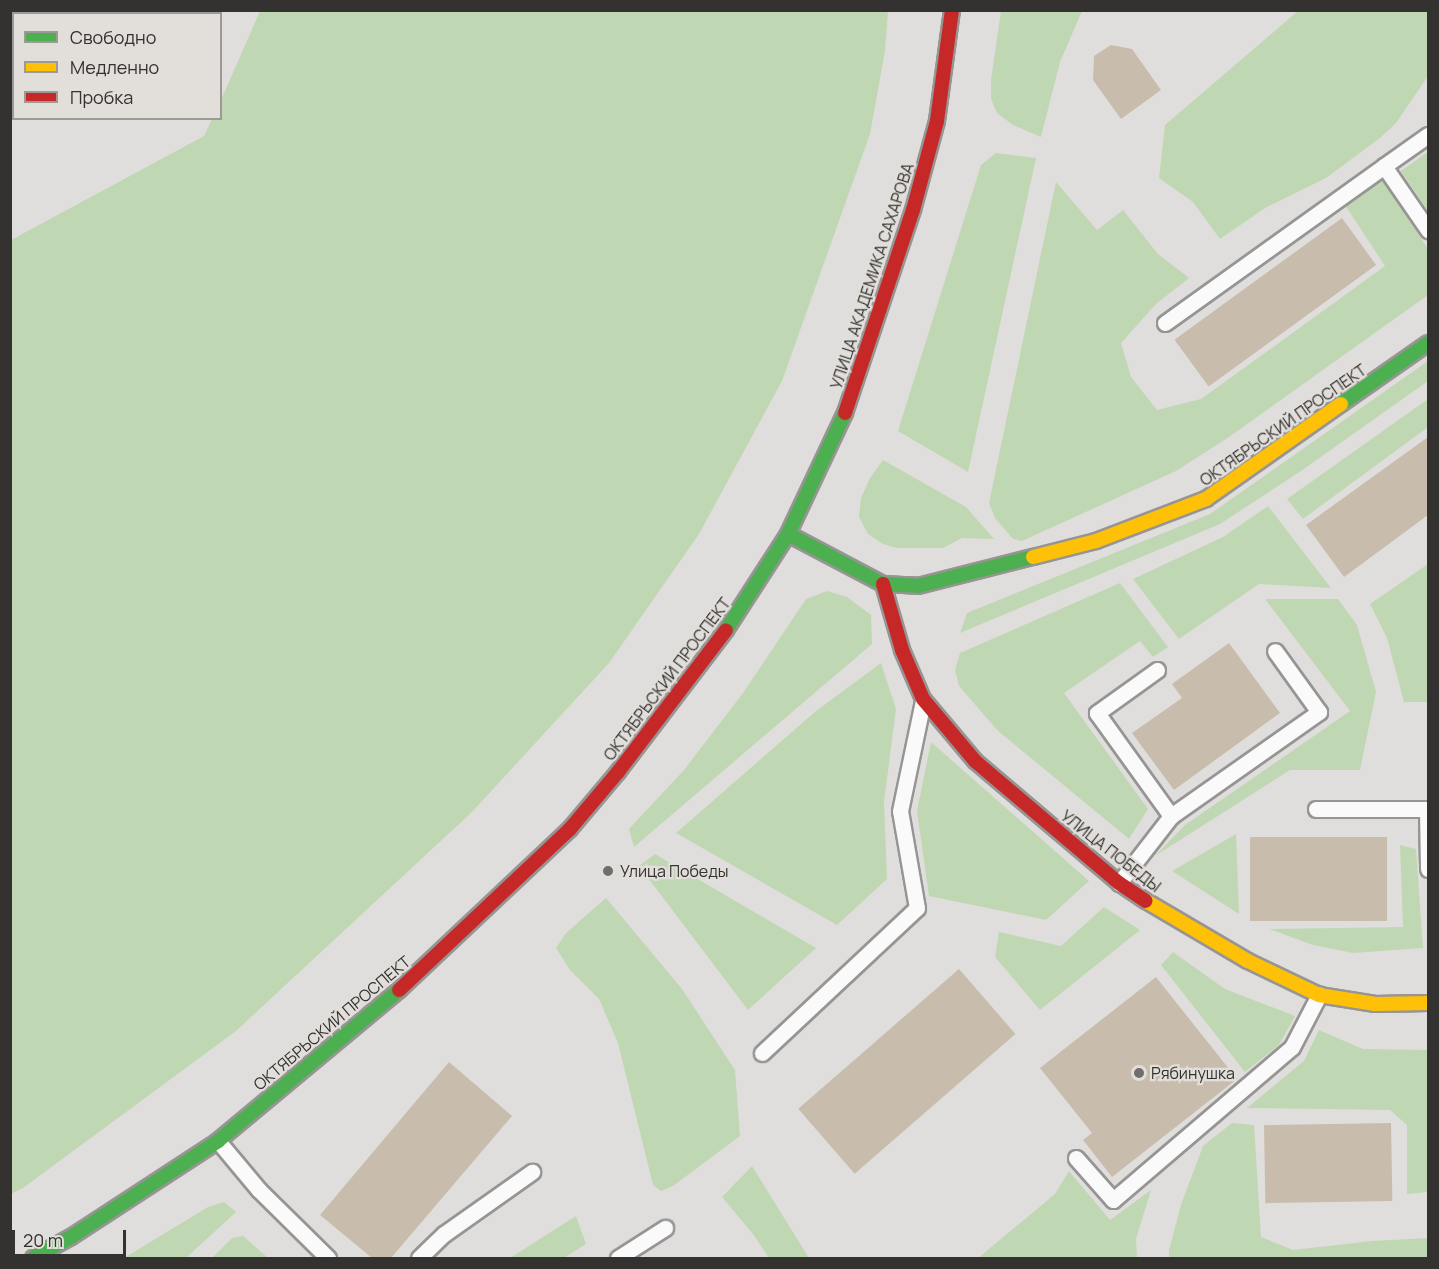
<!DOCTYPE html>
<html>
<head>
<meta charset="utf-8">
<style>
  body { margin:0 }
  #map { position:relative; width:1439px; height:1269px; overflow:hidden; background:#e0dedc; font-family:Manrope,sans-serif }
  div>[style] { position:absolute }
  .green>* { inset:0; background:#c0d7b3 }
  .building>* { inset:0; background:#c8bcac; transform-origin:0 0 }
  .roads { filter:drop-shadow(2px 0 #979594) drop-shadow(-2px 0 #979594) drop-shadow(0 2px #979594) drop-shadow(0 -2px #979594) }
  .lane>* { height:15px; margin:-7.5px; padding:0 7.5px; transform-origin:7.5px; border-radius:7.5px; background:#fafafa }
  .fast>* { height:14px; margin:-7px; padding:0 7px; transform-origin:7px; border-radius:7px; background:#4caf50 }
  .slow>* { height:14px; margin:-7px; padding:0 7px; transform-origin:7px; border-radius:7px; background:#ffc107 }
  .jam>* { height:14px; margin:-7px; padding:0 7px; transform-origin:7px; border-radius:7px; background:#c62828 }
  .dots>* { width:16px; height:16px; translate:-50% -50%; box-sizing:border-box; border:3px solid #e2deda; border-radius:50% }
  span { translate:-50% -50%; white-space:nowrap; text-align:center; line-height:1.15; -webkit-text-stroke:4.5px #e2deda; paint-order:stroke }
  .street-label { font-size:16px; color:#333230 }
  .poi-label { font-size:16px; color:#333230 }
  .left { translate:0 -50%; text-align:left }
  .frame { position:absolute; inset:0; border:12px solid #333230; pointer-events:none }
  .legend { position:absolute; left:12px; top:12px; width:210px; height:108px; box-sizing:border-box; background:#e2deda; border:2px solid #9c9996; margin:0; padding:8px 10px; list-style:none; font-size:18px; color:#333230 }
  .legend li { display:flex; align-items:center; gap:12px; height:30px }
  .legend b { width:30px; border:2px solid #9c9996 }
  .scale { position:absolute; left:12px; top:1230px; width:114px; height:27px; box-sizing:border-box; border:3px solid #333230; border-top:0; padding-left:8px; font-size:18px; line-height:21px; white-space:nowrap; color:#333230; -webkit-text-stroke:4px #e2deda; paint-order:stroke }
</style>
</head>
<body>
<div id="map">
  <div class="green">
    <i style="clip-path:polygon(1299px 10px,1428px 11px,1428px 76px,1396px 123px,1380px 138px,1326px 178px,1265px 208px,1220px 239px,1193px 202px,1159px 178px,1165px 125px)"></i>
    <i style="clip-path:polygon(260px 11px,888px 11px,885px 51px,870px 134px,782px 381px,699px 534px,609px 663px,472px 812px,236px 1031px,23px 1188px,11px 1194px,11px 240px,204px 136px,212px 119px,220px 118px,221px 100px)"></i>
    <i style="clip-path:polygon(1001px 11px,1082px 11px,1060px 62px,1041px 137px,1013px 125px,997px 113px,991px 99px,991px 80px)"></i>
    <i style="clip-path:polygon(1428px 152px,1428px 211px,1401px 171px)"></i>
    <i style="clip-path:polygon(996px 153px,1036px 158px,968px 472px,898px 431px,981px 165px)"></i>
    <i style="clip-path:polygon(1381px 179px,1428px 249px,1428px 295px,1229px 437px,1176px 471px,1022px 541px,1013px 539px,995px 518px,989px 503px,1056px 182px,1097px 230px,1123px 210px,1158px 254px,1189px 278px,1156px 304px,1121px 343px,1131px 377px,1157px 410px,1201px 399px,1385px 266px,1345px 205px)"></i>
    <i style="clip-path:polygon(1428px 361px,1428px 381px,1301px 471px,1220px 524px,960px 633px,967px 613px,1210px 514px)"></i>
    <i style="clip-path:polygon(1428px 399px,1428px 427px,1303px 519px,1287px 499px)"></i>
    <i style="clip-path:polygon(883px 460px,966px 507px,994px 539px,962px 538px,943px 548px,897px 548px,883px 544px,868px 534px,859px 517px,861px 498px,870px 478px)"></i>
    <i style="clip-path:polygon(1268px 506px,1331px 588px,1259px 584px,1179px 639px,1133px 579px,1223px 537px)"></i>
    <i style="clip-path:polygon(1428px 564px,1428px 702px,1404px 702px,1387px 638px,1370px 604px)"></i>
    <i style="clip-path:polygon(1120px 583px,1168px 647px,1153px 657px,1140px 641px,1064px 693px,1148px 809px,1129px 839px,997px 730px,959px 686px,955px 670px,960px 653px)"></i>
    <i style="clip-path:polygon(827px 591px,847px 597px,871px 615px,872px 644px,634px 847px,629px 829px,684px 770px,743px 693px,806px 599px)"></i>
    <i style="clip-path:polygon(1265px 599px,1338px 599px,1357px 625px,1376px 692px,1360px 770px,1290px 770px,1155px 856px,1185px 825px,1350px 711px)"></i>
    <i style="clip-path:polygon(881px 663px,896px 709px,884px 802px,887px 879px,837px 925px,676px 833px,816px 711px)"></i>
    <i style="clip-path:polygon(931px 742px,1089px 881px,1046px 920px,929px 896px,917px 811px)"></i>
    <i style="clip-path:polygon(1236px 834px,1239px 914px,1172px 871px)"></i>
    <i style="clip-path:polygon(1400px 845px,1416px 849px,1423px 948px,1353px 953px,1313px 945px,1269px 929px,1403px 927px)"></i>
    <i style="clip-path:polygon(655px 854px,816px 948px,748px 1010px,639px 866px)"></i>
    <i style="clip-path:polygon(606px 898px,682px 989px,735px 1070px,740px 1136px,673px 1186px,661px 1191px,653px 1185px,618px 1043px,599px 999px,570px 970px,556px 948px,566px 933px)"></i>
    <i style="clip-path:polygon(1104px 907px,1140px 930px,1040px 1010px,995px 957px,999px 932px,1061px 946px)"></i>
    <i style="clip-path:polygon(1173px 952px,1225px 989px,1295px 1016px,1279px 1045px,1245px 1072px,1161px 965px)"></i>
    <i style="clip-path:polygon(1319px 1030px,1363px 1049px,1428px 1050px,1428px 1192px,1407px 1194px,1407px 1125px,1390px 1110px,1247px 1108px,1304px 1061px)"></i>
    <i style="clip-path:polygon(1232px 1123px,1254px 1125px,1261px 1237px,1293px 1250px,1372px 1241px,1428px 1238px,1428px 1258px,1169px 1258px,1169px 1250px,1181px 1205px,1203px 1146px)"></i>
    <i style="clip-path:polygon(752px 1166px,809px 1258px,769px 1258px,753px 1234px,722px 1197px)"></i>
    <i style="clip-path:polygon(1069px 1171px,1110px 1220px,1151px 1190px,1136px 1239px,1137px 1258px,978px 1258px,1055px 1194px)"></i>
    <i style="clip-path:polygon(224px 1202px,236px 1212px,186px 1258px,124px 1258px,208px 1207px)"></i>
    <i style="clip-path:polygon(576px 1216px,586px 1244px,564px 1258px,510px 1258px)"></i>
    <i style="clip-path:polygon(243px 1236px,268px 1258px,212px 1258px,232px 1238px)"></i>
  </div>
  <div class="building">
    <i style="clip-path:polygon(1111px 45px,1132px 49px,1161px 90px,1121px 119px,1093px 80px,1094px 56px)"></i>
    <i style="left:1342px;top:218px;width:58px;height:207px;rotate:54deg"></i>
    <i style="clip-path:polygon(1428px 437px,1428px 515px,1344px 577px,1306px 525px)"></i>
    <i style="clip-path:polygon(1229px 643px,1280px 713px,1174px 790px,1132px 733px,1182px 698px,1172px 684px)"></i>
    <i style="left:1250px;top:837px;width:137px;height:84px"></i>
    <i style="left:959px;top:969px;width:86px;height:213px;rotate:49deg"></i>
    <i style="clip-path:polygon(1156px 977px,1237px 1079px,1112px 1177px,1083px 1140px,1092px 1133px,1040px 1068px)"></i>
    <i style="clip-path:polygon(449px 1062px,512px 1116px,391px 1258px,372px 1258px,320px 1215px)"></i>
    <i style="left:1391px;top:1123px;width:78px;height:127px;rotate:89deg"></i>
  </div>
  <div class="roads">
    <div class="lane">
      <i style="left:1428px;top:135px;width:54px;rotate:144.8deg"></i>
      <i style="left:1384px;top:166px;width:78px;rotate:55.5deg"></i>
      <i style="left:1165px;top:323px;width:269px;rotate:-35.6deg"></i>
      <i style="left:1157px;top:670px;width:74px;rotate:144.4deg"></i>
      <i style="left:1097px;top:713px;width:127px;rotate:54.3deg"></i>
      <i style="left:1316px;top:809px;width:111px"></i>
      <i style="left:1427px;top:809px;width:60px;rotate:89deg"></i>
      <i style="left:1119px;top:883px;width:85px;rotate:-52.2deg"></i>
      <i style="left:1171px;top:816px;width:181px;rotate:-35.1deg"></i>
      <i style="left:1319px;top:712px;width:75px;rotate:-125.8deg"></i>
      <i style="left:762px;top:1053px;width:212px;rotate:-43.1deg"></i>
      <i style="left:917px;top:908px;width:98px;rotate:-99.9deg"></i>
      <i style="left:900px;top:811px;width:112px;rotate:-78.2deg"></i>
      <i style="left:218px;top:1141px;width:64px;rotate:50.1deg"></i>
      <i style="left:259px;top:1190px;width:97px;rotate:44.6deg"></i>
      <i style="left:1076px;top:1158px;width:56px;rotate:48.6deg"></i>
      <i style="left:1113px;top:1200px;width:235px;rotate:-40.5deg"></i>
      <i style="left:1292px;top:1047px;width:59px;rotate:-62.6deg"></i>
      <i style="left:419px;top:1258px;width:35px;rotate:-44deg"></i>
      <i style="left:444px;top:1234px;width:108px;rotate:-35.2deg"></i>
      <i style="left:618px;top:1258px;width:56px;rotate:-32.6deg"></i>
    </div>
    <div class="fast">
      <i style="left:1341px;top:404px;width:106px;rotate:-35deg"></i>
      <i style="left:788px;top:534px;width:107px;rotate:27.8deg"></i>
      <i style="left:883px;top:584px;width:35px;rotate:3deg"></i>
      <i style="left:918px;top:586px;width:119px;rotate:-14.2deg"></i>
      <i style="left:726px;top:630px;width:114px;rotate:-57.1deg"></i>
      <i style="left:788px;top:534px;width:134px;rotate:-64.8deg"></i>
      <i style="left:33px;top:1258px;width:43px;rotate:-28.9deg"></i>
      <i style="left:71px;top:1237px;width:176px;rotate:-33.1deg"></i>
      <i style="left:218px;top:1141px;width:236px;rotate:-39.8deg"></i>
    </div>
    <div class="slow">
      <i style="left:1033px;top:557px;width:65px;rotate:-14.3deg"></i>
      <i style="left:1096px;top:541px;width:118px;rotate:-20.9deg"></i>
      <i style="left:1206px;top:499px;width:165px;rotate:-35.1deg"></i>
      <i style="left:1146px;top:901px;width:118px;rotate:30.5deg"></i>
      <i style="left:1248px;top:961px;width:79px;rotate:25.6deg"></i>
      <i style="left:1319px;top:995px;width:57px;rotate:9.1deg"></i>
      <i style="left:1375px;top:1004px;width:53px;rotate:-1.1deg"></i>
    </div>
    <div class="jam">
      <i style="left:845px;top:413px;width:214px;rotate:-71.5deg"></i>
      <i style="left:913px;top:210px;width:92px;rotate:-74.9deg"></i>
      <i style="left:937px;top:121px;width:112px;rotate:-82.3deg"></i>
      <i style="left:883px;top:584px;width:69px;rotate:73.9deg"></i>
      <i style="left:902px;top:650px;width:53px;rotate:66.8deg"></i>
      <i style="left:923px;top:699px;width:81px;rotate:50deg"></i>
      <i style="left:975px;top:761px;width:189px;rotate:40.3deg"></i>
      <i style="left:1119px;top:883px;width:32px;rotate:34deg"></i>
      <i style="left:399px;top:990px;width:235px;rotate:-43.3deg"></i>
      <i style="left:570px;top:829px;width:75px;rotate:-49.9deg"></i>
      <i style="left:618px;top:772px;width:178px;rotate:-52.7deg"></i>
    </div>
  </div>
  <div class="dots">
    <i style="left:608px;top:871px;background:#706e6c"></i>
    <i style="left:1139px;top:1073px;background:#706e6c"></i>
  </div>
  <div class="street-label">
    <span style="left:872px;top:276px;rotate:-72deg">УЛИЦА АКАДЕМИКА САХАРОВА</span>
    <span style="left:1283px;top:425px;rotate:-35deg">ОКТЯБРЬСКИЙ ПРОСПЕКТ</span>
    <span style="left:667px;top:679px;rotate:-53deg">ОКТЯБРЬСКИЙ ПРОСПЕКТ</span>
    <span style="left:1111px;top:851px;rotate:38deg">УЛИЦА ПОБЕДЫ</span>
    <span style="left:332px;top:1023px;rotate:-40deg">ОКТЯБРЬСКИЙ ПРОСПЕКТ</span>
  </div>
  <div class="poi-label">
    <span class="left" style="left:620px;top:871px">Улица Победы</span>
    <span class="left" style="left:1151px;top:1073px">Рябинушка</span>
  </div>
  <div class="frame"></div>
  <ul class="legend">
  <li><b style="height:8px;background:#4caf50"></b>Свободно</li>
  <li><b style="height:8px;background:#ffc107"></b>Медленно</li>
  <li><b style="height:8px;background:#c62828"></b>Пробка</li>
  </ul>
  <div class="scale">20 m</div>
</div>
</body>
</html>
